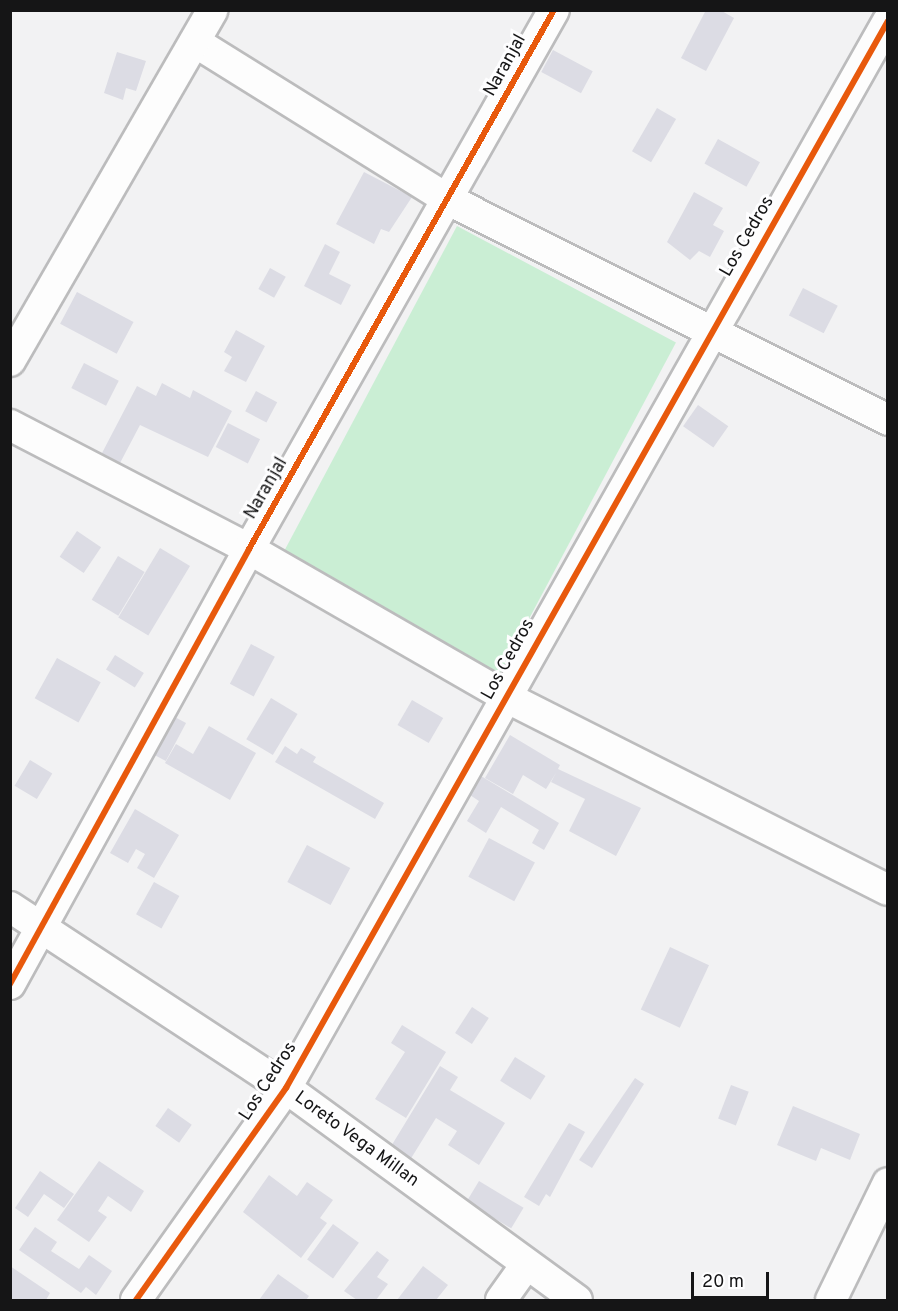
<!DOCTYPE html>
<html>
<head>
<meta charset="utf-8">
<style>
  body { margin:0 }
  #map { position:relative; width:898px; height:1311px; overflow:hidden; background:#f2f2f3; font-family:Overpass,sans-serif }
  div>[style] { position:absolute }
  .green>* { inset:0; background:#caeed4; transform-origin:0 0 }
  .building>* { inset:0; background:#dcdce4; transform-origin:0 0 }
  .roads { filter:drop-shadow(2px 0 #bcbcbd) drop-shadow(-2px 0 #bcbcbd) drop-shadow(0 2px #bcbcbd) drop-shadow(0 -2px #bcbcbd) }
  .street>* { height:30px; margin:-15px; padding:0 15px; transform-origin:15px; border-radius:15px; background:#fdfdfd }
  .cycleway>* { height:6px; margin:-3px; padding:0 3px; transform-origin:3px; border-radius:3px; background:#e8590c }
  span { translate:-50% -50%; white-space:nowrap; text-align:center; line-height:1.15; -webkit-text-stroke:6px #fefeff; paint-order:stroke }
  .street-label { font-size:18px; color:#151516 }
  .frame { position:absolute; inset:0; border:12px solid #151516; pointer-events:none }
  .scale { position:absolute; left:691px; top:1272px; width:78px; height:27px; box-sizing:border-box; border:3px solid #151516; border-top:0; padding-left:8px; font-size:18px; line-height:21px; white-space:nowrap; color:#151516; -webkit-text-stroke:4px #fefeff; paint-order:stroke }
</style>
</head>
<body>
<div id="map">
  <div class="green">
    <i style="left:457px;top:226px;width:248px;height:395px;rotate:28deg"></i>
  </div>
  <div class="building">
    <i style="clip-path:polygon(706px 10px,720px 10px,734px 18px,706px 71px,681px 58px)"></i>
    <i style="left:553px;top:50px;width:45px;height:25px;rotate:28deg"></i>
    <i style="clip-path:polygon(117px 52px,146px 61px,136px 91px,126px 88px,123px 100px,104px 93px)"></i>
    <i style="left:657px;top:108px;width:22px;height:50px;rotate:30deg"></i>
    <i style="left:718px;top:139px;width:48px;height:28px;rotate:29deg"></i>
    <i style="clip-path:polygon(364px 172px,412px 197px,389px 232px,381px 229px,374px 244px,336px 224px)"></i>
    <i style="clip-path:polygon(694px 192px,723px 208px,713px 225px,724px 231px,710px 257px,699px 251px,690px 260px,667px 242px)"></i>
    <i style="clip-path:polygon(325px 244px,340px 252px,329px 274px,351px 285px,341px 305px,304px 286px)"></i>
    <i style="left:270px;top:268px;width:18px;height:24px;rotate:29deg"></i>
    <i style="left:803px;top:288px;width:39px;height:31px;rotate:27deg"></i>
    <i style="left:77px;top:292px;width:64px;height:36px;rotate:28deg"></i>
    <i style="clip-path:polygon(236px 330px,265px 346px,246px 382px,224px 371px,232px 357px,224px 352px)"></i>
    <i style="left:84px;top:363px;width:39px;height:28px;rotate:27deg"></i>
    <i style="clip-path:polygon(162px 383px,190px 398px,193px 390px,232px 411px,208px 457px,140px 425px,120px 463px,102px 453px,137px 386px,156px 396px)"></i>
    <i style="left:256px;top:391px;width:24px;height:23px;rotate:28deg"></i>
    <i style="left:698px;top:405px;width:37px;height:26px;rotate:35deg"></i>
    <i style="left:228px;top:423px;width:36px;height:27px;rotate:27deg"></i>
    <i style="left:77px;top:531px;width:29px;height:31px;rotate:34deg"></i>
    <i style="left:160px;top:548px;width:35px;height:81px;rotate:31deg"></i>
    <i style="left:118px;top:556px;width:31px;height:51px;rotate:31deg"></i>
    <i style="left:251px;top:644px;width:27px;height:45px;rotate:28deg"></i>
    <i style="left:115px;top:655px;width:34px;height:17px;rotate:32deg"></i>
    <i style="left:57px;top:658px;width:50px;height:46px;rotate:29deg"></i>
    <i style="left:271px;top:698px;width:31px;height:48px;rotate:31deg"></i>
    <i style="left:412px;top:700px;width:36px;height:29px;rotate:30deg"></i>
    <i style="left:171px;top:715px;width:17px;height:43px;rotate:28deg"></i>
    <i style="clip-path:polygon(209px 726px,256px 753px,230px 800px,165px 763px,176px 744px,193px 754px)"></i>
    <i style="clip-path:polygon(510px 735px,560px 765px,558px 769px,641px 808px,616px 856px,569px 831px,585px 799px,551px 782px,556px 773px,546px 789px,523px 775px,513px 794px,485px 778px)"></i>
    <i style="clip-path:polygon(285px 746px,297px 754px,301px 748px,316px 757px,313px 762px,384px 803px,375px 819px,275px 762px)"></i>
    <i style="left:30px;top:760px;width:26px;height:30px;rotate:31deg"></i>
    <i style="clip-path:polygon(481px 776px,559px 823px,544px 850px,532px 843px,539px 830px,501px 807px,486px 833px,467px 821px,479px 801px,470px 795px)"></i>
    <i style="clip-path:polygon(135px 809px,179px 835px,154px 878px,137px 868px,145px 854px,136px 849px,128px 863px,110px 853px)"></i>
    <i style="left:489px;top:838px;width:52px;height:44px;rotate:28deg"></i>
    <i style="left:307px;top:845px;width:49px;height:42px;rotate:28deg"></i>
    <i style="left:154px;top:882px;width:29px;height:37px;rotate:29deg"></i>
    <i style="left:670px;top:947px;width:43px;height:69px;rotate:25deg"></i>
    <i style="left:472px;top:1007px;width:20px;height:31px;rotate:33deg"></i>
    <i style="clip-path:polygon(402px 1025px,446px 1052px,406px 1118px,375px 1099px,405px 1052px,391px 1043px)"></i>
    <i style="left:515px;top:1057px;width:36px;height:28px;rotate:32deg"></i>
    <i style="clip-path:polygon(440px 1066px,458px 1077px,450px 1090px,505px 1123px,479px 1165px,448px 1145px,457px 1131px,436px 1118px,410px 1160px,390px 1148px)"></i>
    <i style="clip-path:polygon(635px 1078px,644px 1084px,592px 1168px,579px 1160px)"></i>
    <i style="left:731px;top:1085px;width:19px;height:36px;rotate:21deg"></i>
    <i style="clip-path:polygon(793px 1106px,860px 1134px,850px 1160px,821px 1148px,816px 1161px,777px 1145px)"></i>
    <i style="left:168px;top:1108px;width:29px;height:22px;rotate:35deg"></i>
    <i style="clip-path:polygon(569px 1123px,585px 1132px,550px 1197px,546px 1194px,539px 1206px,524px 1197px)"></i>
    <i style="clip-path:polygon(99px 1161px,144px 1191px,131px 1212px,108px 1196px,98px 1211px,107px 1217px,89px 1242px,57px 1220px)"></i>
    <i style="clip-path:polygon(40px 1171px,74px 1194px,64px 1208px,44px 1194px,28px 1217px,15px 1208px)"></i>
    <i style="clip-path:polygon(269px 1175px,297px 1196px,307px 1182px,333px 1200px,320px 1218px,327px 1223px,301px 1258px,243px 1212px)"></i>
    <i style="left:479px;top:1181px;width:52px;height:24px;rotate:31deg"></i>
    <i style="left:333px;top:1224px;width:32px;height:44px;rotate:36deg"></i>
    <i style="clip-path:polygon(35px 1227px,57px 1242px,51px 1251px,79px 1269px,89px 1255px,112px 1271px,96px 1295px,86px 1287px,81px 1293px,19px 1250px)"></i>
    <i style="clip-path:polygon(377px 1251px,389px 1260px,377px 1277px,388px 1284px,376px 1300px,357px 1300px,344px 1291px)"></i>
    <i style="clip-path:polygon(10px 1266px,50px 1293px,46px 1300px,10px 1300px)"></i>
    <i style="clip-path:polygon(423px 1266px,448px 1285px,436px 1300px,397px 1300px)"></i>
    <i style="clip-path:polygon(278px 1274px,309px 1296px,306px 1300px,259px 1300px)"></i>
  </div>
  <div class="roads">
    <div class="street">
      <i style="left:195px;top:42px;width:299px;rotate:31.9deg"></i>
      <i style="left:449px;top:200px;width:491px;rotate:26.6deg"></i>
      <i style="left:10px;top:361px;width:405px;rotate:-60deg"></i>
      <i style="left:10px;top:425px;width:269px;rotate:27.4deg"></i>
      <i style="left:249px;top:549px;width:297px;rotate:29.9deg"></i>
      <i style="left:506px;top:697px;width:428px;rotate:26.8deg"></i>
      <i style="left:10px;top:907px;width:330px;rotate:33.3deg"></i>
      <i style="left:286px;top:1088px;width:360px;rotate:36.1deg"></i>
      <i style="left:10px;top:984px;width:496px;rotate:-61.2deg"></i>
      <i style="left:249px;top:549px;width:619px;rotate:-60.5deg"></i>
      <i style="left:136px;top:1300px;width:260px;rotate:-54.7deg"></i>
      <i style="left:286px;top:1088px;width:1225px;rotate:-60.57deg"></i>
      <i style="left:501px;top:1300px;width:43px;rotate:-54.5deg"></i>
      <i style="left:831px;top:1300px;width:130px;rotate:-64deg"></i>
    </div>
  </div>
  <div class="cycleway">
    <i style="left:10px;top:984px;width:496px;rotate:-61.2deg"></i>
    <i style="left:249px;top:549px;width:619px;rotate:-60.5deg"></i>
    <i style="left:136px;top:1300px;width:260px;rotate:-54.7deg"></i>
    <i style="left:286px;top:1088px;width:1225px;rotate:-60.57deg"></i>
  </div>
  <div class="street-label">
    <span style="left:506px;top:66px;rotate:-61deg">Naranjal</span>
    <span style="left:748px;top:237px;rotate:-60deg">Los Cedros</span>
    <span style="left:267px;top:489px;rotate:-60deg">Naranjal</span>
    <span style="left:509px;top:660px;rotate:-61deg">Los Cedros</span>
    <span style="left:269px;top:1082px;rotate:-57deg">Los Cedros</span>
    <span style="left:356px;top:1140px;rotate:36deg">Loreto Vega Millan</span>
  </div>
  <div class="frame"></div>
  <div class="scale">20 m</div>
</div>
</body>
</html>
